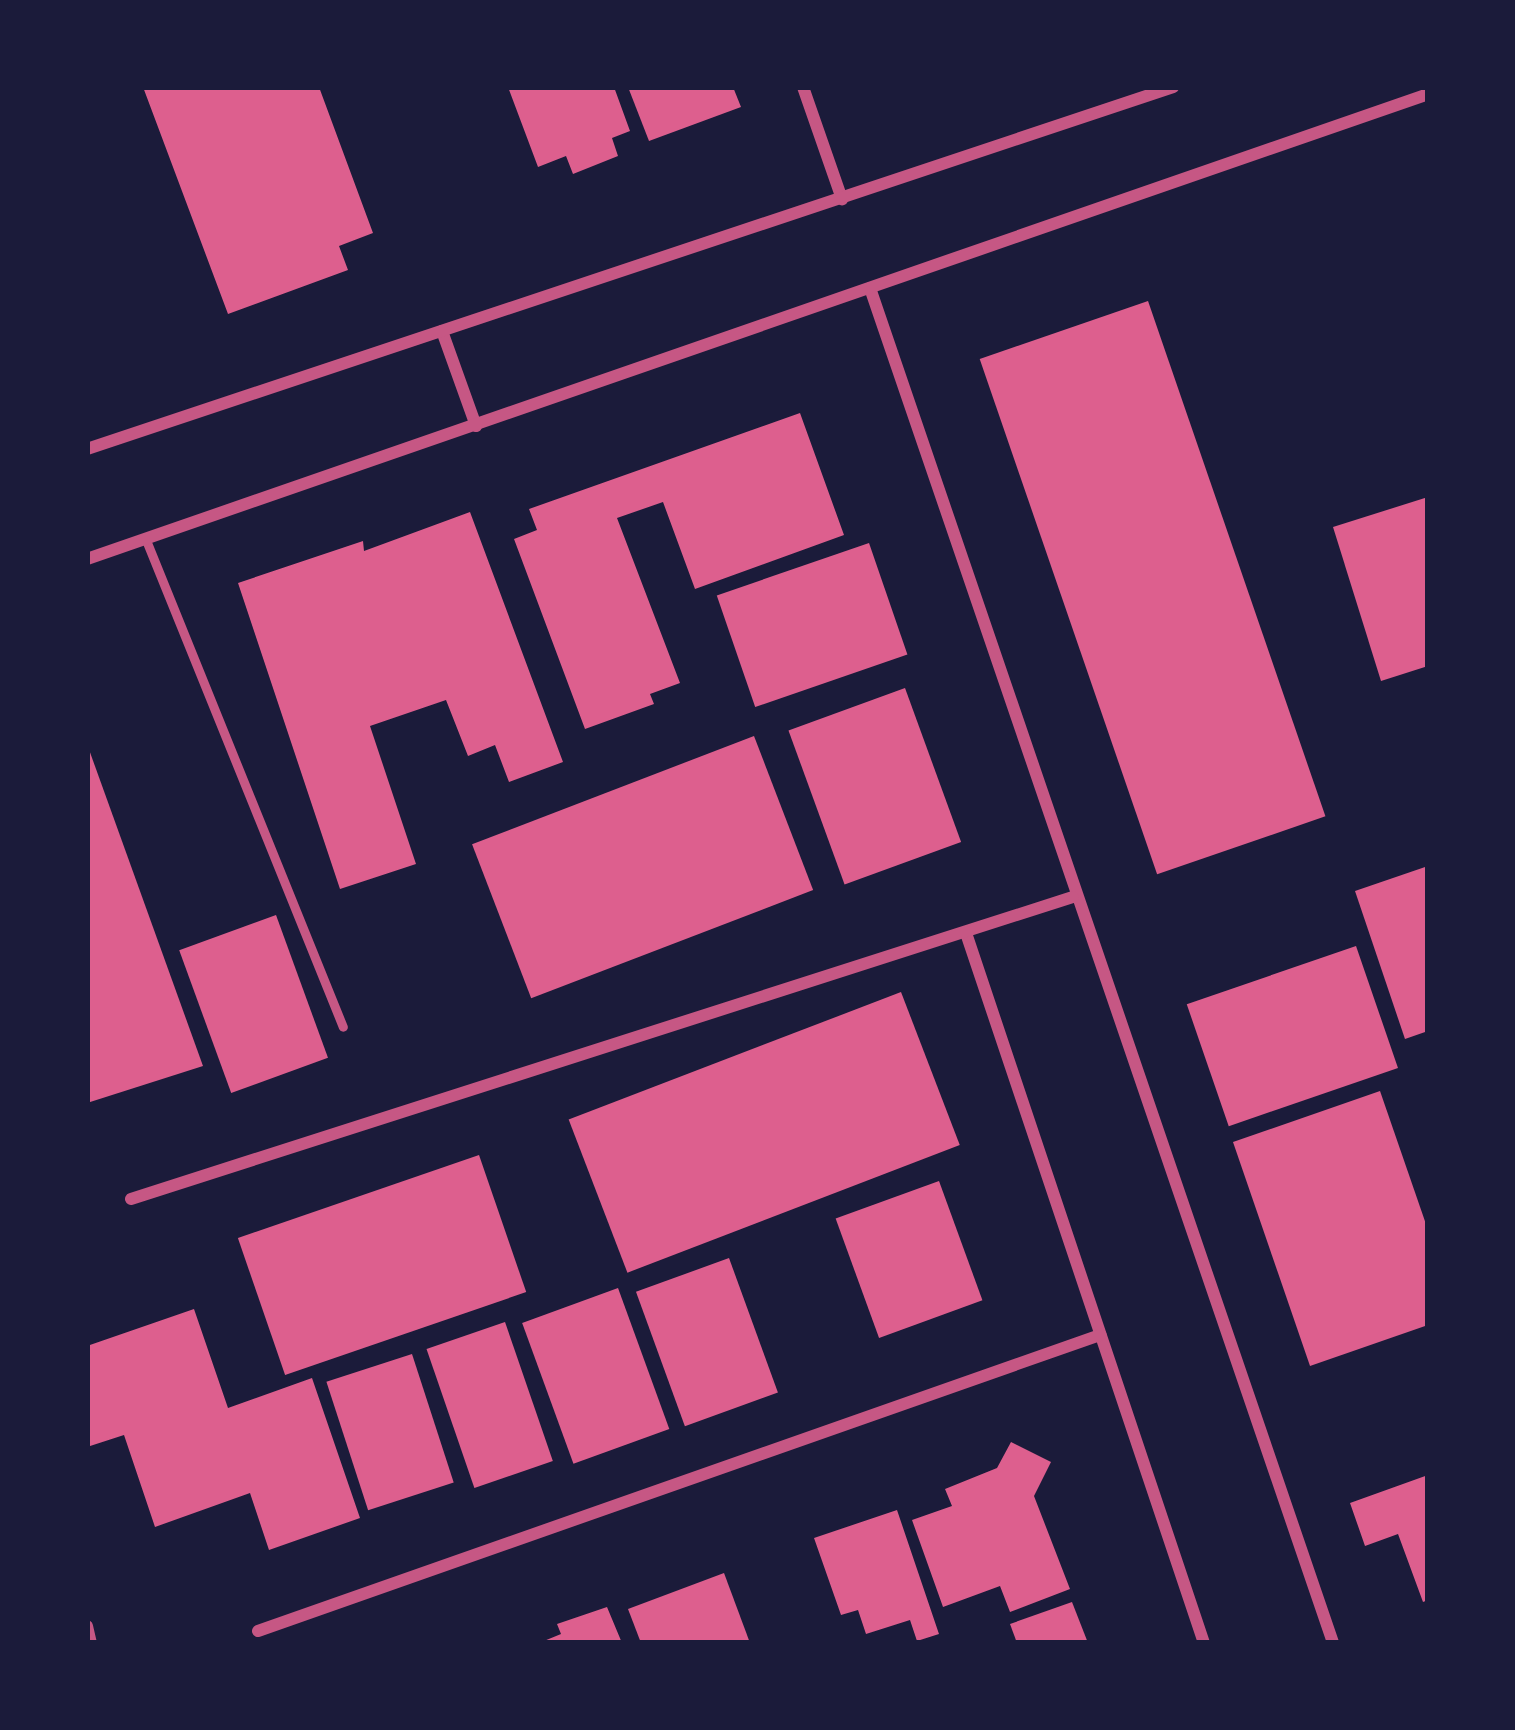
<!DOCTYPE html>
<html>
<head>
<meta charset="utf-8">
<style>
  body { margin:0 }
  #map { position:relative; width:1515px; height:1730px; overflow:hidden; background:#1b1b3a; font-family:Rubik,sans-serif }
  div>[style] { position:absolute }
  .building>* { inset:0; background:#dd5f8e; transform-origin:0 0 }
  .service>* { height:9px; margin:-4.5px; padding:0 4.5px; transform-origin:4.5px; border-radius:4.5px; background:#c65784 }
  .minor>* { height:12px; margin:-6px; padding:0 6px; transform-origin:6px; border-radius:6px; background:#c65784 }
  span { translate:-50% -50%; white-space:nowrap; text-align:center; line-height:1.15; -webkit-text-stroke:9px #1b1b3a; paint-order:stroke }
  .frame { position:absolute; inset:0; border:90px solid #1b1b3a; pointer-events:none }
</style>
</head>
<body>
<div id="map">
  <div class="building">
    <i style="clip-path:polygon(143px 87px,319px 87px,373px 233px,339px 246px,348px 270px,228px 314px)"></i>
    <i style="clip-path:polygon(508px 87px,614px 87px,630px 131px,612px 138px,618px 156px,573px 174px,566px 156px,538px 167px)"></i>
    <i style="clip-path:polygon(628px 87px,733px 87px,741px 107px,649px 141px)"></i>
    <i style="left:1148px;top:301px;width:545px;height:178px;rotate:71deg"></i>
    <i style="clip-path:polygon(800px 413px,844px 535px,695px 589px,663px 502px,617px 518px,680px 683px,650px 694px,654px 704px,585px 729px,514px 539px,537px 530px,529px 509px)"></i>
    <i style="clip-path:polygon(1428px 497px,1428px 666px,1381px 681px,1333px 527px)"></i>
    <i style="clip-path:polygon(470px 512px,563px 762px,509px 782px,495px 745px,468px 756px,446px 700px,370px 726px,416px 864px,340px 889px,238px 583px,363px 541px,364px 551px)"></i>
    <i style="left:869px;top:543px;width:118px;height:161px;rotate:71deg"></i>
    <i style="left:905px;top:688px;width:164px;height:124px;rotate:70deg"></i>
    <i style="left:754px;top:736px;width:165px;height:302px;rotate:69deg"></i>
    <i style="clip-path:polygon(87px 744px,203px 1066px,87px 1103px)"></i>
    <i style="clip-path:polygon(1428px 866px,1428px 1031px,1405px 1039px,1355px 891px)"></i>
    <i style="left:276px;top:915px;width:152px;height:103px;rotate:70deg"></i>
    <i style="left:1356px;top:946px;width:129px;height:179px;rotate:71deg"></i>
    <i style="left:901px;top:992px;width:164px;height:356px;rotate:69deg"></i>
    <i style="clip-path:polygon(1380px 1091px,1428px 1230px,1428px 1325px,1310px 1366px,1233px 1142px)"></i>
    <i style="left:479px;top:1155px;width:145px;height:255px;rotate:71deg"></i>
    <i style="left:939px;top:1181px;width:127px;height:110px;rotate:70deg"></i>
    <i style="left:729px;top:1258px;width:143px;height:99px;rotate:70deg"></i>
    <i style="left:618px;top:1288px;width:150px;height:102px;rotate:70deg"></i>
    <i style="clip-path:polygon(194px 1309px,228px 1408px,312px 1378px,360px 1518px,269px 1550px,250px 1493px,155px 1527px,124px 1435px,87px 1447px,87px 1346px)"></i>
    <i style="left:505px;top:1322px;width:147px;height:83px;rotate:71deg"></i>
    <i style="left:412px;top:1354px;width:135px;height:90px;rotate:72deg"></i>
    <i style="clip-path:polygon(1011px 1442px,1051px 1462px,1034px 1496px,1070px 1589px,1010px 1612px,1000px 1586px,943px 1607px,912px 1520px,952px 1506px,945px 1489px,997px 1468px)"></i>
    <i style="clip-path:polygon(1428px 1475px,1428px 1600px,1423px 1602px,1398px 1534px,1365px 1546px,1350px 1503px)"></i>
    <i style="clip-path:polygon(897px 1510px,939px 1634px,917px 1641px,910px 1620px,866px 1634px,858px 1610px,841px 1615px,814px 1538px)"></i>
    <i style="clip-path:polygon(724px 1573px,750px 1643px,641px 1643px,628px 1609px)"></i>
    <i style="clip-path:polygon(1072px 1602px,1088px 1643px,1017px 1643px,1010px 1624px)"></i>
    <i style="clip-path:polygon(607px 1607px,622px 1643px,539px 1643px,561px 1634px,557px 1624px)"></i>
  </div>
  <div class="service">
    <i style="left:146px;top:540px;width:525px;rotate:67.98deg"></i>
  </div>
  <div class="minor">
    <i style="left:803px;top:87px;width:119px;rotate:70.8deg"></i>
    <i style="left:870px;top:288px;width:1432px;rotate:71.13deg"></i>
    <i style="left:442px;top:331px;width:101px;rotate:70.3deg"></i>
    <i style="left:87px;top:449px;width:1145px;rotate:-18.43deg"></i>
    <i style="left:87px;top:559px;width:1419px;rotate:-19.12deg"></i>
    <i style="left:966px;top:933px;width:749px;rotate:71.47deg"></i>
    <i style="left:131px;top:1199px;width:989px;rotate:-17.78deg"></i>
    <i style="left:87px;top:1626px;width:17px;rotate:77deg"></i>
    <i style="left:258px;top:1631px;width:893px;rotate:-19.37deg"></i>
  </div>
  <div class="frame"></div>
</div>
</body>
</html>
